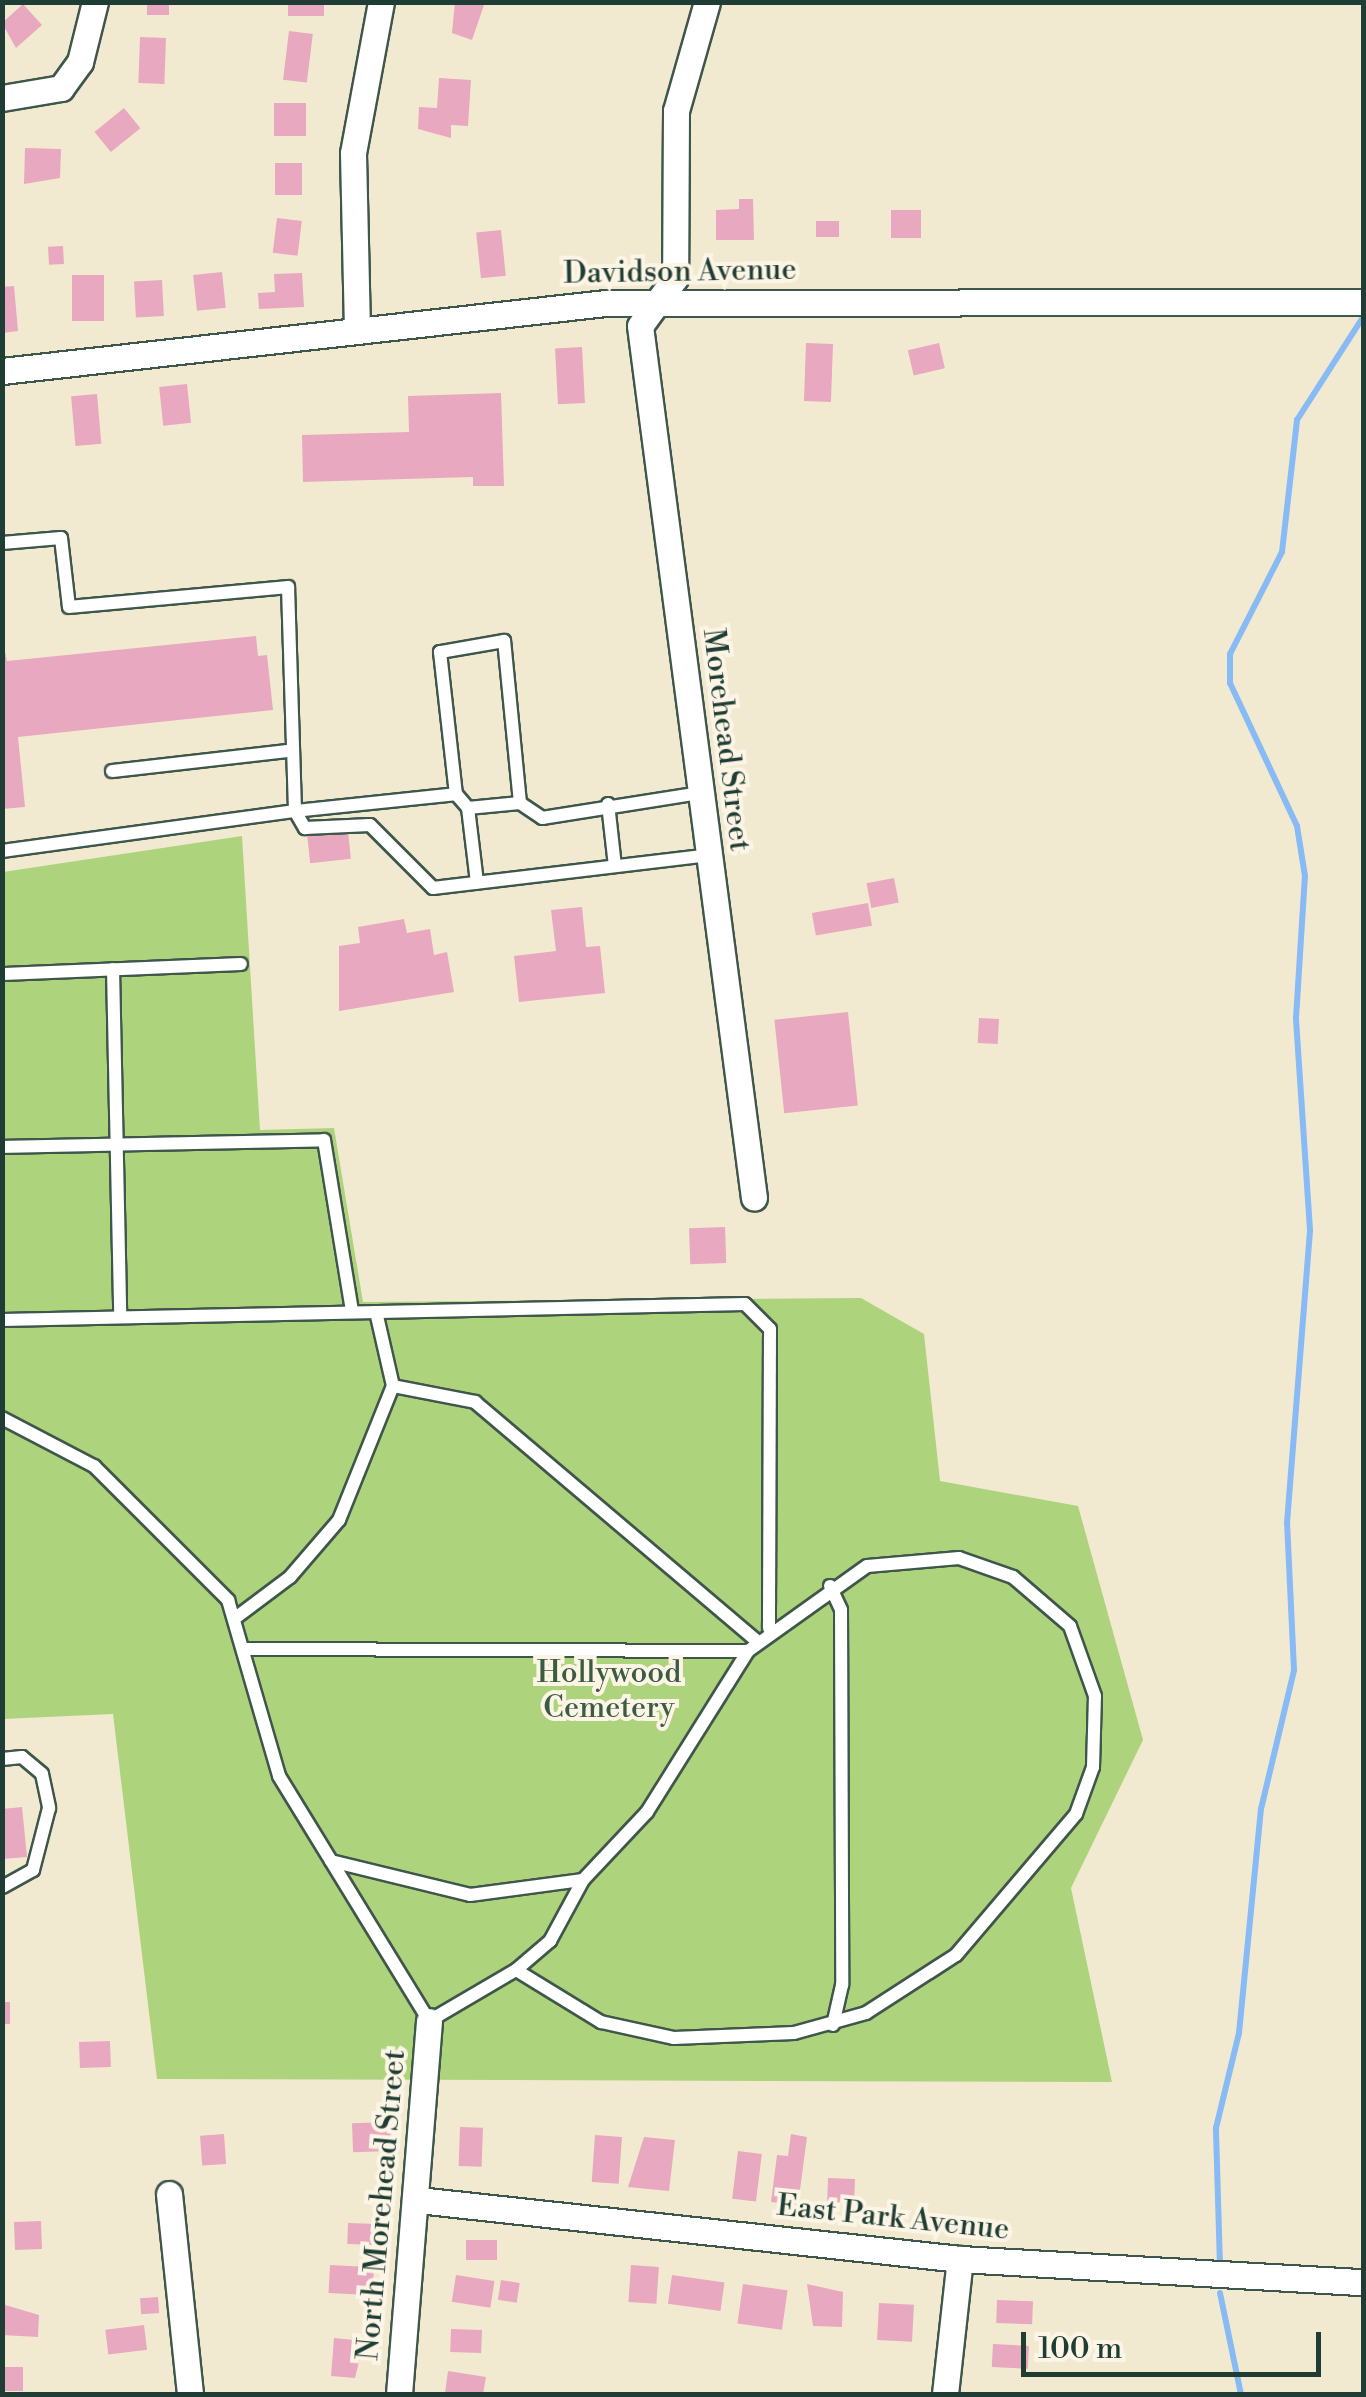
<!DOCTYPE html>
<html>
<head>
<meta charset="utf-8">
<style>
  body { margin:0 }
  #map { position:relative; width:1366px; height:2397px; overflow:hidden; background:#f2ead0; font-family:"Libre Bodoni",serif }
  div>[style] { position:absolute }
  .green>* { inset:0; background:#aed37d }
  .stream>* { height:6px; margin:-3px; padding:0 3px; transform-origin:3px; border-radius:3px; background:#88baf5 }
  .building>* { inset:0; background:#e8a8c0; transform-origin:0 0 }
  .roads { filter:drop-shadow(2px 0 #3f574b) drop-shadow(-2px 0 #3f574b) drop-shadow(0 2px #3f574b) drop-shadow(0 -2px #3f574b) }
  .service>* { height:12px; margin:-6px; padding:0 6px; transform-origin:6px; border-radius:6px; background:#fff }
  .minor>* { height:25px; margin:-12.5px; padding:0 12.5px; transform-origin:12.5px; border-radius:12.5px; background:#fff }
  span { translate:-50% -50%; white-space:nowrap; text-align:center; line-height:1.15; -webkit-text-stroke:8px #fcf5e5; paint-order:stroke }
  .street-label { font-size:30px; color:#1f3d34 }
  .park-label { font-size:30px; color:#3c5b43 }
  .frame { position:absolute; inset:0; border:5px solid #1f3d34; pointer-events:none }
  .scale { position:absolute; left:1021px; top:2332px; width:300px; height:45px; box-sizing:border-box; border:5px solid #1f3d34; border-top:0; padding-left:12px; font-size:30px; line-height:35px; white-space:nowrap; color:#1f3d34; -webkit-text-stroke:8px #fcf5e5; paint-order:stroke }
</style>
</head>
<body>
<div id="map">
  <div class="green">
    <i style="clip-path:polygon(242px 836px,260px 1130px,334px 1128px,363px 1302px,861px 1298px,924px 1334px,940px 1481px,1078px 1506px,1143px 1740px,1071px 1888px,1112px 2082px,157px 2079px,113px 1714px,3px 1719px,3px 872px)"></i>
  </div>
  <div class="stream">
    <i style="left:1220px;top:2266px;width:138px;rotate:-91.7deg"></i>
    <i style="left:1216px;top:2128px;width:98px;rotate:-76.4deg"></i>
    <i style="left:1239px;top:2033px;width:225px;rotate:-84.4deg"></i>
    <i style="left:1261px;top:1809px;width:143px;rotate:-76.6deg"></i>
    <i style="left:1294px;top:1670px;width:147px;rotate:-92.7deg"></i>
    <i style="left:1287px;top:1523px;width:294px;rotate:-85.5deg"></i>
    <i style="left:1310px;top:1230px;width:212px;rotate:-93.8deg"></i>
    <i style="left:1296px;top:1018px;width:142px;rotate:-86.4deg"></i>
    <i style="left:1305px;top:876px;width:51px;rotate:-99.1deg"></i>
    <i style="left:1297px;top:826px;width:158px;rotate:-115.1deg"></i>
    <i style="left:1230px;top:683px;width:29px;rotate:-90deg"></i>
    <i style="left:1230px;top:654px;width:114px;rotate:-63deg"></i>
    <i style="left:1282px;top:552px;width:133px;rotate:-83.5deg"></i>
    <i style="left:1297px;top:420px;width:122px;rotate:-57.3deg"></i>
    <i style="left:1220px;top:2293px;width:103px;rotate:78.3deg"></i>
  </div>
  <div class="building">
    <i style="left:147px;top:2px;width:22px;height:13px"></i>
    <i style="left:288px;top:2px;width:36px;height:14px"></i>
    <i style="clip-path:polygon(455px 2px,485px 2px,472px 40px,452px 33px)"></i>
    <i style="clip-path:polygon(23px 4px,42px 25px,16px 48px,2px 23px)"></i>
    <i style="left:289px;top:31px;width:24px;height:49px;rotate:7deg"></i>
    <i style="left:140px;top:37px;width:26px;height:46px;rotate:2deg"></i>
    <i style="clip-path:polygon(439px 78px,471px 80px,468px 126px,451px 125px,451px 138px,418px 129px,419px 107px,437px 108px)"></i>
    <i style="left:274px;top:103px;width:32px;height:33px"></i>
    <i style="left:124px;top:108px;width:26px;height:38px;rotate:51deg"></i>
    <i style="clip-path:polygon(25px 148px,61px 149px,60px 178px,24px 184px)"></i>
    <i style="left:275px;top:163px;width:27px;height:32px"></i>
    <i style="clip-path:polygon(739px 199px,753px 199px,754px 240px,716px 240px,716px 210px,739px 209px)"></i>
    <i style="left:921px;top:210px;width:28px;height:30px;rotate:90deg"></i>
    <i style="left:277px;top:218px;width:25px;height:35px;rotate:7deg"></i>
    <i style="left:839px;top:221px;width:16px;height:23px;rotate:90deg"></i>
    <i style="left:501px;top:230px;width:46px;height:25px;rotate:84deg"></i>
    <i style="left:63px;top:246px;width:18px;height:15px;rotate:87deg"></i>
    <i style="left:222px;top:272px;width:36px;height:29px;rotate:84deg"></i>
    <i style="clip-path:polygon(302px 273px,304px 307px,259px 309px,258px 293px,275px 292px,274px 274px)"></i>
    <i style="left:72px;top:275px;width:32px;height:46px"></i>
    <i style="left:162px;top:280px;width:36px;height:28px;rotate:87deg"></i>
    <i style="clip-path:polygon(14px 286px,18px 331px,2px 333px,2px 287px)"></i>
    <i style="left:806px;top:343px;width:27px;height:58px;rotate:2deg"></i>
    <i style="left:939px;top:343px;width:26px;height:32px;rotate:77deg"></i>
    <i style="left:582px;top:347px;width:56px;height:27px;rotate:87deg"></i>
    <i style="left:187px;top:384px;width:39px;height:28px;rotate:84deg"></i>
    <i style="clip-path:polygon(501px 393px,504px 486px,473px 486px,473px 477px,303px 482px,302px 435px,409px 432px,408px 396px)"></i>
    <i style="left:97px;top:394px;width:50px;height:26px;rotate:85deg"></i>
    <i style="clip-path:polygon(256px 636px,258px 656px,267px 655px,273px 710px,18px 737px,25px 807px,2px 809px,2px 638px,7px 661px)"></i>
    <i style="left:348px;top:831px;width:28px;height:41px;rotate:84deg"></i>
    <i style="left:894px;top:878px;width:25px;height:28px;rotate:79deg"></i>
    <i style="left:868px;top:903px;width:23px;height:57px;rotate:80deg"></i>
    <i style="clip-path:polygon(582px 907px,586px 947px,600px 946px,605px 993px,519px 1002px,514px 956px,556px 951px,551px 910px)"></i>
    <i style="clip-path:polygon(404px 919px,407px 933px,430px 929px,434px 955px,447px 952px,454px 992px,339px 1011px,339px 946px,360px 943px,358px 927px)"></i>
    <i style="left:848px;top:1012px;width:94px;height:74px;rotate:84deg"></i>
    <i style="left:979px;top:1018px;width:20px;height:25px;rotate:3deg"></i>
    <i style="left:725px;top:1227px;width:36px;height:36px;rotate:88deg"></i>
    <i style="clip-path:polygon(22px 1807px,27px 1857px,2px 1859px,2px 1809px)"></i>
    <i style="left:2px;top:2002px;width:8px;height:22px"></i>
    <i style="left:110px;top:2041px;width:26px;height:31px;rotate:88deg"></i>
    <i style="left:390px;top:2122px;width:29px;height:38px;rotate:88deg"></i>
    <i style="left:460px;top:2127px;width:23px;height:39px;rotate:2deg"></i>
    <i style="left:224px;top:2134px;width:30px;height:24px;rotate:86deg"></i>
    <i style="clip-path:polygon(791px 2134px,807px 2137px,798px 2205px,771px 2202px,777px 2155px,788px 2156px)"></i>
    <i style="left:595px;top:2135px;width:27px;height:47px;rotate:4deg"></i>
    <i style="clip-path:polygon(644px 2137px,675px 2140px,669px 2191px,628px 2187px)"></i>
    <i style="left:738px;top:2151px;width:24px;height:48px;rotate:7deg"></i>
    <i style="left:828px;top:2178px;width:27px;height:24px;rotate:2deg"></i>
    <i style="left:41px;top:2221px;width:28px;height:27px;rotate:88deg"></i>
    <i style="left:348px;top:2223px;width:30px;height:21px;rotate:2deg"></i>
    <i style="left:497px;top:2240px;width:20px;height:31px;rotate:90deg"></i>
    <i style="left:330px;top:2265px;width:44px;height:28px;rotate:3deg"></i>
    <i style="left:631px;top:2265px;width:28px;height:37px;rotate:4deg"></i>
    <i style="left:456px;top:2275px;width:39px;height:27px;rotate:9deg"></i>
    <i style="left:672px;top:2275px;width:53px;height:29px;rotate:8deg"></i>
    <i style="left:501px;top:2280px;width:19px;height:20px;rotate:9deg"></i>
    <i style="left:743px;top:2284px;width:45px;height:40px;rotate:8deg"></i>
    <i style="clip-path:polygon(807px 2284px,843px 2292px,842px 2327px,813px 2326px)"></i>
    <i style="left:158px;top:2297px;width:16px;height:18px;rotate:86deg"></i>
    <i style="left:997px;top:2300px;width:36px;height:23px;rotate:2deg"></i>
    <i style="left:879px;top:2303px;width:35px;height:37px;rotate:3deg"></i>
    <i style="clip-path:polygon(2px 2304px,39px 2315px,38px 2337px,2px 2335px)"></i>
    <i style="left:144px;top:2325px;width:25px;height:39px;rotate:83deg"></i>
    <i style="left:451px;top:2329px;width:31px;height:23px;rotate:2deg"></i>
    <i style="clip-path:polygon(334px 2338px,364px 2341px,355px 2378px,331px 2376px)"></i>
    <i style="left:993px;top:2344px;width:36px;height:23px;rotate:3deg"></i>
    <i style="left:2px;top:2367px;width:21px;height:24px"></i>
    <i style="clip-path:polygon(448px 2371px,486px 2377px,483px 2394px,445px 2393px)"></i>
  </div>
  <div class="roads">
    <div class="service">
      <i style="left:2px;top:543px;width:59px;rotate:-4.8deg"></i>
      <i style="left:61px;top:538px;width:69px;rotate:83.4deg"></i>
      <i style="left:69px;top:607px;width:220px;rotate:-5.2deg"></i>
      <i style="left:288px;top:587px;width:224px;rotate:88.2deg"></i>
      <i style="left:295px;top:811px;width:162px;rotate:-6deg"></i>
      <i style="left:112px;top:771px;width:177px;rotate:-6.5deg"></i>
      <i style="left:520px;top:803px;width:163px;rotate:-95.6deg"></i>
      <i style="left:504px;top:641px;width:65px;rotate:170.2deg"></i>
      <i style="left:440px;top:652px;width:143px;rotate:83.6deg"></i>
      <i style="left:456px;top:794px;width:18px;rotate:49deg"></i>
      <i style="left:468px;top:808px;width:52px;rotate:-5.5deg"></i>
      <i style="left:520px;top:803px;width:27px;rotate:34deg"></i>
      <i style="left:542px;top:818px;width:159px;rotate:-9deg"></i>
      <i style="left:608px;top:804px;width:62px;rotate:83.6deg"></i>
      <i style="left:468px;top:808px;width:75px;rotate:83.1deg"></i>
      <i style="left:2px;top:851px;width:296px;rotate:-7.8deg"></i>
      <i style="left:295px;top:811px;width:20px;rotate:60deg"></i>
      <i style="left:305px;top:828px;width:65px;rotate:-2.6deg"></i>
      <i style="left:370px;top:825px;width:89px;rotate:45deg"></i>
      <i style="left:433px;top:888px;width:278px;rotate:-6.8deg"></i>
      <i style="left:113px;top:969px;width:347px;rotate:88.8deg"></i>
      <i style="left:2px;top:974px;width:239px;rotate:-2.4deg"></i>
      <i style="left:2px;top:1147px;width:322px;rotate:-1.2deg"></i>
      <i style="left:324px;top:1140px;width:173px;rotate:80.7deg"></i>
      <i style="left:2px;top:1320px;width:743px;rotate:-1.23deg"></i>
      <i style="left:745px;top:1304px;width:35px;rotate:45deg"></i>
      <i style="left:770px;top:1329px;width:299px;rotate:90.2deg"></i>
      <i style="left:393px;top:1386px;width:84px;rotate:11deg"></i>
      <i style="left:475px;top:1402px;width:368px;rotate:40.3deg"></i>
      <i style="left:2px;top:1418px;width:104px;rotate:27.6deg"></i>
      <i style="left:94px;top:1466px;width:190px;rotate:45deg"></i>
      <i style="left:228px;top:1600px;width:183px;rotate:73.8deg"></i>
      <i style="left:279px;top:1776px;width:287px;rotate:58.5deg"></i>
      <i style="left:429px;top:2021px;width:101px;rotate:-30.4deg"></i>
      <i style="left:516px;top:1970px;width:100px;rotate:31.5deg"></i>
      <i style="left:601px;top:2022px;width:75px;rotate:12.4deg"></i>
      <i style="left:674px;top:2038px;width:120px;rotate:-2.4deg"></i>
      <i style="left:794px;top:2033px;width:75px;rotate:-15.5deg"></i>
      <i style="left:866px;top:2013px;width:107px;rotate:-32.8deg"></i>
      <i style="left:956px;top:1955px;width:185px;rotate:-49.6deg"></i>
      <i style="left:1076px;top:1814px;width:50px;rotate:-70.1deg"></i>
      <i style="left:1093px;top:1767px;width:71px;rotate:-88.4deg"></i>
      <i style="left:1095px;top:1696px;width:74px;rotate:-109.7deg"></i>
      <i style="left:1070px;top:1626px;width:75px;rotate:-139.3deg"></i>
      <i style="left:1013px;top:1577px;width:57px;rotate:-160.6deg"></i>
      <i style="left:959px;top:1558px;width:92px;rotate:175deg"></i>
      <i style="left:867px;top:1566px;width:146px;rotate:144.5deg"></i>
      <i style="left:748px;top:1651px;width:502px;rotate:-179.77deg"></i>
      <i style="left:830px;top:1586px;width:26px;rotate:65deg"></i>
      <i style="left:841px;top:1610px;width:375px;rotate:89.8deg"></i>
      <i style="left:842px;top:1985px;width:41px;rotate:102.7deg"></i>
      <i style="left:238px;top:1616px;width:65px;rotate:-36.9deg"></i>
      <i style="left:290px;top:1577px;width:75px;rotate:-49.3deg"></i>
      <i style="left:339px;top:1520px;width:144px;rotate:-68.1deg"></i>
      <i style="left:393px;top:1386px;width:76px;rotate:-102.9deg"></i>
      <i style="left:2px;top:1759px;width:20px;rotate:-6deg"></i>
      <i style="left:22px;top:1757px;width:26px;rotate:40deg"></i>
      <i style="left:42px;top:1774px;width:35px;rotate:78deg"></i>
      <i style="left:49px;top:1808px;width:64px;rotate:104.5deg"></i>
      <i style="left:33px;top:1870px;width:35px;rotate:151deg"></i>
      <i style="left:331px;top:1861px;width:143px;rotate:13.7deg"></i>
      <i style="left:470px;top:1895px;width:114px;rotate:-7.6deg"></i>
      <i style="left:516px;top:1970px;width:45px;rotate:-40.5deg"></i>
      <i style="left:550px;top:1941px;width:69px;rotate:-61.6deg"></i>
      <i style="left:583px;top:1880px;width:93px;rotate:-46.7deg"></i>
      <i style="left:647px;top:1812px;width:190px;rotate:-57.9deg"></i>
    </div>
    <div class="minor">
      <i style="left:707px;top:2px;width:113px;rotate:105.9deg"></i>
      <i style="left:676px;top:111px;width:167px;rotate:90.3deg"></i>
      <i style="left:675px;top:278px;width:59px;rotate:126.1deg"></i>
      <i style="left:640px;top:326px;width:879px;rotate:82.55deg"></i>
      <i style="left:2px;top:98px;width:60px;rotate:-9.6deg"></i>
      <i style="left:61px;top:88px;width:32px;rotate:-54deg"></i>
      <i style="left:80px;top:62px;width:62px;rotate:-76deg"></i>
      <i style="left:357px;top:330px;width:177px;rotate:-91.3deg"></i>
      <i style="left:353px;top:153px;width:154px;rotate:-79.5deg"></i>
      <i style="left:2px;top:371px;width:607px;rotate:-6.43deg"></i>
      <i style="left:605px;top:303px;width:759px;rotate:-0.08deg"></i>
      <i style="left:169px;top:2194px;width:201px;rotate:84deg"></i>
      <i style="left:418px;top:2200px;width:545px;rotate:6.21deg"></i>
      <i style="left:960px;top:2259px;width:405px;rotate:3.3deg"></i>
      <i style="left:399px;top:2394px;width:374px;rotate:-85.4deg"></i>
      <i style="left:945px;top:2394px;width:136px;rotate:-83.7deg"></i>
    </div>
  </div>
  <div class="street-label">
    <span style="left:680px;top:272px;rotate:-1deg">Davidson Avenue</span>
    <span style="left:726px;top:740px;rotate:83deg">Morehead Street</span>
    <span style="left:382px;top:2205px;rotate:-85deg">North Morehead Street</span>
    <span style="left:893px;top:2218px;rotate:6deg">East Park Avenue</span>
  </div>
  <div class="park-label">
    <span style="left:609px;top:1690px">Hollywood<br>Cemetery</span>
  </div>
  <div class="frame"></div>
  <div class="scale">100 m</div>
</div>
</body>
</html>
